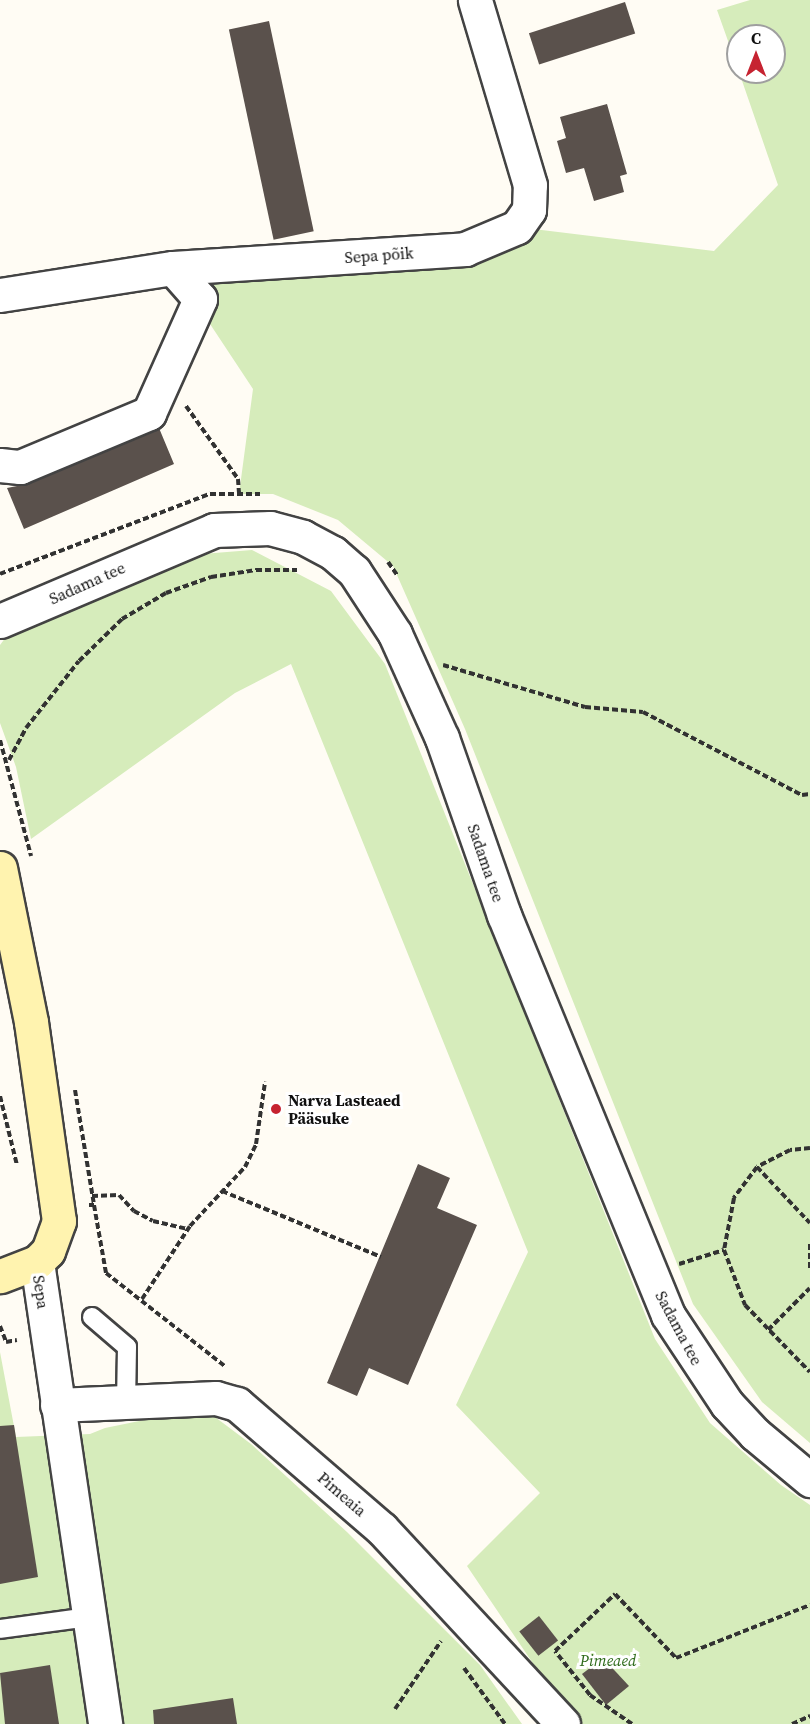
<!DOCTYPE html>
<html>
<head>
<meta charset="utf-8">
<style>
  body { margin:0 }
  #map { position:relative; width:810px; height:1724px; overflow:hidden; background:#fffcf4; font-family:"Source Serif 4",serif }
  div>[style] { position:absolute }
  .green>* { inset:0; background:#d6ecbb }
  .building>* { inset:0; background:#5a514c; transform-origin:0 0 }
  .path>* { height:4px; margin-top:-2px; transform-origin:0; background:repeating-linear-gradient(90deg,#323232 0 6px,transparent 0 9px) }
  .roads { filter:drop-shadow(2px 0 #434343) drop-shadow(-2px 0 #434343) drop-shadow(0 2px #434343) drop-shadow(0 -2px #434343) }
  .lane>* { height:18px; margin:-9px; padding:0 9px; transform-origin:9px; border-radius:9px; background:#fff }
  .street>* { height:33px; margin:-16.5px; padding:0 16.5px; transform-origin:16.5px; border-radius:16.5px; background:#fff }
  .secondary>* { height:33px; margin:-16.5px; padding:0 16.5px; transform-origin:16.5px; border-radius:16.5px; background:#fff3af }
  .dots>* { width:16px; height:16px; translate:-50% -50%; box-sizing:border-box; border:3px solid #fff; border-radius:50% }
  span { translate:-50% -50%; white-space:nowrap; text-align:center; line-height:1.15; -webkit-text-stroke:6px #fff; paint-order:stroke }
  .street-label { font-size:16px; color:#101010 }
  .poi-label { font-size:16px; color:#101010; font-weight:700 }
  .left { translate:0 -50%; text-align:left }
  .park-label { font-size:16px; color:#306c1d; font-style:italic }
  .north { position:absolute; left:726px; top:24px; width:60px; height:60px; box-sizing:border-box; background:#fff; border:2px solid #9f9f9f; border-radius:50%; rotate:0deg; font-size:16px; font-weight:700; line-height:24px; text-align:center; color:#101010 }
  .north::after { content:''; display:block; margin:auto; width:21px; height:27px; background:#c62331; clip-path:polygon(50% 0,100% 100%,50% 72%,0 100%) }
</style>
</head>
<body>
<div id="map">
  <div class="green">
    <i style="clip-path:polygon(750px 0,810px 0,810px 1443px,762px 1402px,693px 1304px,465px 729px,393px 566px,338px 520px,273px 494px,239px 494px,253px 389px,173px 268px,517px 227px,714px 251px,778px 185px,739px 72px,774px 72px,774px 36px,738px 36px,738px 69px,717px 10px)"></i>
    <i style="clip-path:polygon(252px 550px,331px 591px,385px 664px,655px 1339px,710px 1423px,781px 1485px,810px 1505px,810px 1724px,574px 1724px,467px 1566px,540px 1493px,456px 1405px,528px 1252px,291px 664px,235px 693px,31px 839px,16px 767px,0 723px,0 645px,6px 637px,202px 554px)"></i>
    <i style="clip-path:polygon(0 1352px,16px 1437px,90px 1434px,105px 1428px,203px 1408px,251px 1444px,347px 1532px,480px 1665px,522px 1724px,0 1724px)"></i>
  </div>
  <div class="building">
    <i style="left:625px;top:2px;width:33px;height:101px;rotate:72deg"></i>
    <i style="left:269px;top:21px;width:215px;height:41px;rotate:78deg"></i>
    <i style="clip-path:polygon(607px 104px,627px 174px,620px 176px,624px 192px,594px 201px,584px 168px,566px 173px,557px 141px,566px 138px,560px 117px)"></i>
    <i style="clip-path:polygon(159px 428px,174px 464px,24px 529px,7px 488px,27px 484px)"></i>
    <i style="clip-path:polygon(418px 1164px,450px 1178px,437px 1208px,477px 1225px,408px 1385px,369px 1368px,357px 1396px,327px 1383px)"></i>
    <i style="clip-path:polygon(14px 1425px,38px 1577px,0 1584px,0 1426px)"></i>
    <i style="left:539px;top:1616px;width:31px;height:25px;rotate:52deg"></i>
    <i style="clip-path:polygon(603px 1658px,629px 1686px,606px 1705px,582px 1674px)"></i>
    <i style="clip-path:polygon(50px 1665px,59px 1724px,5px 1724px,0 1673px)"></i>
    <i style="clip-path:polygon(233px 1698px,237px 1724px,154px 1724px,153px 1710px)"></i>
  </div>
  <div class="path">
    <i style="left:186px;top:406px;width:90px;rotate:54.5deg"></i>
    <i style="left:238px;top:479px;width:15px;rotate:86deg"></i>
    <i style="left:388px;top:562px;width:16px;rotate:55deg"></i>
    <i style="left:0;top:574px;width:225px;rotate:-20.9deg"></i>
    <i style="left:210px;top:494px;width:50px"></i>
    <i style="left:443px;top:665px;width:148px;rotate:16.5deg"></i>
    <i style="left:585px;top:707px;width:58px;rotate:4.9deg"></i>
    <i style="left:643px;top:712px;width:179px;rotate:27.6deg"></i>
    <i style="left:802px;top:795px;width:8px;rotate:-7deg"></i>
    <i style="left:0;top:740px;width:120px;rotate:75deg"></i>
    <i style="left:9px;top:760px;width:36px;rotate:-62deg"></i>
    <i style="left:26px;top:728px;width:85px;rotate:-51.7deg"></i>
    <i style="left:79px;top:661px;width:60px;rotate:-44.3deg"></i>
    <i style="left:122px;top:619px;width:51px;rotate:-30.6deg"></i>
    <i style="left:166px;top:593px;width:48px;rotate:-19.6deg"></i>
    <i style="left:211px;top:577px;width:46px;rotate:-8.8deg"></i>
    <i style="left:256px;top:570px;width:41px"></i>
    <i style="left:75px;top:1090px;width:117px;rotate:80.6deg"></i>
    <i style="left:0;top:1096px;width:71px;rotate:76.2deg"></i>
    <i style="left:810px;top:1148px;width:20px;rotate:174deg"></i>
    <i style="left:790px;top:1150px;width:37px;rotate:153deg"></i>
    <i style="left:757px;top:1167px;width:39px;rotate:127deg"></i>
    <i style="left:734px;top:1198px;width:53px;rotate:100.9deg"></i>
    <i style="left:724px;top:1250px;width:59px;rotate:69.1deg"></i>
    <i style="left:745px;top:1305px;width:93px;rotate:45.9deg"></i>
    <i style="left:757px;top:1167px;width:77px;rotate:46.6deg"></i>
    <i style="left:222px;top:1191px;width:172px;rotate:22.5deg"></i>
    <i style="left:92px;top:1196px;width:27px;rotate:-2deg"></i>
    <i style="left:119px;top:1195px;width:22px;rotate:47deg"></i>
    <i style="left:134px;top:1211px;width:21px;rotate:28deg"></i>
    <i style="left:153px;top:1221px;width:35px;rotate:13deg"></i>
    <i style="left:89px;top:1205px;width:5px"></i>
    <i style="left:94px;top:1205px;width:69px;rotate:80deg"></i>
    <i style="left:106px;top:1273px;width:152px;rotate:38.1deg"></i>
    <i style="left:810px;top:1244px;width:27px;rotate:90deg"></i>
    <i style="left:679px;top:1264px;width:47px;rotate:-17.3deg"></i>
    <i style="left:142px;top:1299px;width:87px;rotate:-56.7deg"></i>
    <i style="left:190px;top:1226px;width:81px;rotate:-47deg"></i>
    <i style="left:245px;top:1167px;width:25px;rotate:-64deg"></i>
    <i style="left:256px;top:1144px;width:63px;rotate:-81.7deg"></i>
    <i style="left:0;top:1326px;width:17px;rotate:69deg"></i>
    <i style="left:6px;top:1342px;width:11px;rotate:-10deg"></i>
    <i style="left:768px;top:1330px;width:59px;rotate:-45deg"></i>
    <i style="left:464px;top:1668px;width:69px;rotate:53.8deg"></i>
    <i style="left:395px;top:1709px;width:82px;rotate:-55.9deg"></i>
    <i style="left:632px;top:1724px;width:51px;rotate:-145.4deg"></i>
    <i style="left:590px;top:1695px;width:56px;rotate:-128.5deg"></i>
    <i style="left:555px;top:1651px;width:83px;rotate:-43.5deg"></i>
    <i style="left:615px;top:1594px;width:88px;rotate:46.4deg"></i>
    <i style="left:676px;top:1658px;width:144px;rotate:-21.6deg"></i>
    <i style="left:792px;top:1724px;width:20px;rotate:-24deg"></i>
  </div>
  <div class="roads">
    <div class="lane">
      <i style="left:92px;top:1317px;width:46px;rotate:40.6deg"></i>
      <i style="left:127px;top:1347px;width:55px;rotate:91deg"></i>
      <i style="left:0;top:1629px;width:90px;rotate:-7.7deg"></i>
    </div>
    <div class="street">
      <i style="left:0;top:295px;width:175px;rotate:-8.9deg"></i>
      <i style="left:173px;top:268px;width:293px;rotate:-3.7deg"></i>
      <i style="left:465px;top:249px;width:56px;rotate:-22.9deg"></i>
      <i style="left:517px;top:227px;width:21px;rotate:-55deg"></i>
      <i style="left:529px;top:210px;width:25px;rotate:-88deg"></i>
      <i style="left:530px;top:185px;width:193px;rotate:-106.6deg"></i>
      <i style="left:0;top:465px;width:20px;rotate:6deg"></i>
      <i style="left:20px;top:467px;width:140px;rotate:-22.7deg"></i>
      <i style="left:149px;top:413px;width:125px;rotate:-65.9deg"></i>
      <i style="left:200px;top:299px;width:41px;rotate:-131.1deg"></i>
      <i style="left:0;top:621px;width:233px;rotate:-23deg"></i>
      <i style="left:214px;top:530px;width:56px;rotate:-2deg"></i>
      <i style="left:270px;top:528px;width:34px;rotate:15deg"></i>
      <i style="left:303px;top:537px;width:34px;rotate:28deg"></i>
      <i style="left:333px;top:553px;width:28px;rotate:41deg"></i>
      <i style="left:354px;top:571px;width:75px;rotate:56.9deg"></i>
      <i style="left:395px;top:634px;width:114px;rotate:65.7deg"></i>
      <i style="left:442px;top:738px;width:188px;rotate:70.7deg"></i>
      <i style="left:504px;top:915px;width:432px;rotate:67.7deg"></i>
      <i style="left:668px;top:1315px;width:107px;rotate:56.5deg"></i>
      <i style="left:727px;top:1404px;width:41px;rotate:47deg"></i>
      <i style="left:755px;top:1434px;width:72px;rotate:39.9deg"></i>
      <i style="left:37px;top:1262px;width:467px;rotate:81.6deg"></i>
      <i style="left:57px;top:1405px;width:159px;rotate:-2.5deg"></i>
      <i style="left:216px;top:1398px;width:22px;rotate:16deg"></i>
      <i style="left:237px;top:1404px;width:191px;rotate:40.8deg"></i>
      <i style="left:382px;top:1529px;width:266px;rotate:47.1deg"></i>
    </div>
    <div class="secondary">
      <i style="left:0;top:868px;width:157px;rotate:78.6deg"></i>
      <i style="left:31px;top:1022px;width:201px;rotate:82deg"></i>
      <i style="left:59px;top:1221px;width:32px;rotate:110deg"></i>
      <i style="left:48px;top:1251px;width:16px;rotate:135deg"></i>
      <i style="left:37px;top:1262px;width:40px;rotate:159deg"></i>
    </div>
  </div>
  <div class="dots">
    <i style="left:276px;top:1109px;background:#c62331"></i>
  </div>
  <div class="street-label">
    <span style="left:379px;top:255px;rotate:-4deg">Sepa põik</span>
    <span style="left:87px;top:583px;rotate:-24deg">Sadama tee</span>
    <span style="left:486px;top:863px;rotate:71deg">Sadama tee</span>
    <span style="left:41px;top:1292px;rotate:82deg">Sepa</span>
    <span style="left:679px;top:1328px;rotate:62deg">Sadama tee</span>
    <span style="left:342px;top:1494px;rotate:41deg">Pimeaia</span>
  </div>
  <div class="poi-label">
    <span class="left" style="left:288px;top:1109px">Narva Lasteaed<br>Pääsuke</span>
  </div>
  <div class="park-label">
    <span style="left:608px;top:1660px">Pimeaed</span>
  </div>
  <div class="north">С</div>
</div>
</body>
</html>
